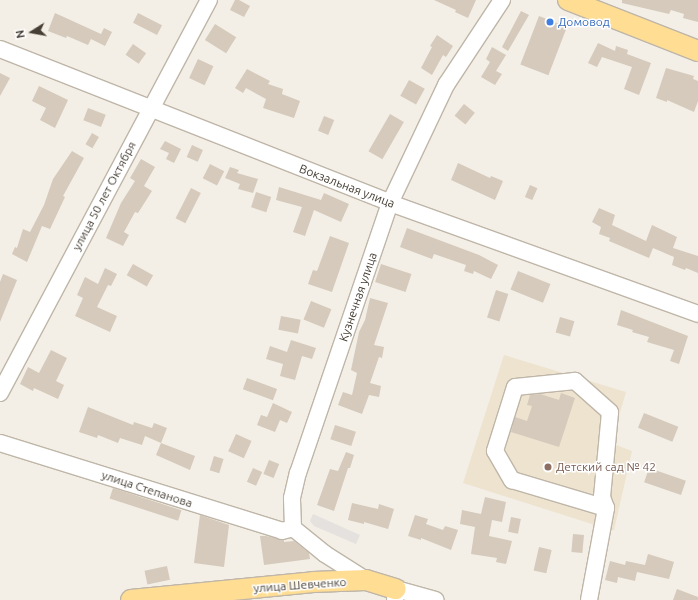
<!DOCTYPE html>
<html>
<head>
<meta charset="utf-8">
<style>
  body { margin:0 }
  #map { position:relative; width:698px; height:600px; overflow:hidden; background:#f3efe6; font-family:Ubuntu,sans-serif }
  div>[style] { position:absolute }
  .education>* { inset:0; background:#ede3cf }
  .parking>* { inset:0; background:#e4e1de }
  .building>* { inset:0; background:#d5cabb; transform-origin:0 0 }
  .roads { filter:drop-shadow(1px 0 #bfb6a8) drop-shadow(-1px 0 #bfb6a8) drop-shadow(0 1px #bfb6a8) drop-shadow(0 -1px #bfb6a8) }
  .minor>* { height:16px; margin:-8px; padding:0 8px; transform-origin:8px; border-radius:8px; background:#fff }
  .major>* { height:20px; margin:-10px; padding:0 10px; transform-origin:10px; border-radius:10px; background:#ffdd93 }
  .dots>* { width:11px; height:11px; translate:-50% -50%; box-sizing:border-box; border:2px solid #fff; border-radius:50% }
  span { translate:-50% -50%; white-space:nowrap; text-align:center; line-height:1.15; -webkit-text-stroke:3px #fff; paint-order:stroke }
  .shop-label { font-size:12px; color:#366cbe }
  .left { translate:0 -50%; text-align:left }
  .street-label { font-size:12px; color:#463f35 }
  .education-label { font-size:12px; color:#785e54 }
  .north { position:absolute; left:12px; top:12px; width:40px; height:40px; -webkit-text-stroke:3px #fff; paint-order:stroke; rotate:259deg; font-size:11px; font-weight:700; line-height:16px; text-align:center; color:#463f35 }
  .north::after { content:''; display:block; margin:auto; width:14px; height:18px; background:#463f35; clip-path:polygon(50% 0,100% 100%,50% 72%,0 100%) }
</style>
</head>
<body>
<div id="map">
  <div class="education">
    <i style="clip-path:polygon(504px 355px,626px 392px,611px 443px,632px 451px,614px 530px,610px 531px,598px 600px,596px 600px,595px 525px,463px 483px)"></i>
  </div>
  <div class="parking">
    <i style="clip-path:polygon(313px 514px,360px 535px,356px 544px,314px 526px,310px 521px)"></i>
  </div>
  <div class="building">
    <i style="clip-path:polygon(235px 0,239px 0,250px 6px,244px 17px,230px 10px)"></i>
    <i style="clip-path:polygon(434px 0,476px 0,468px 18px,455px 12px,456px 10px)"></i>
    <i style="clip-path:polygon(622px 0,698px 0,698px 22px,683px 18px,684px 14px,671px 10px,669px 14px,622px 3px)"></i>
    <i style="clip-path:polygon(521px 11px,529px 15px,508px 51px,502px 47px)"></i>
    <i style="clip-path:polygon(55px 13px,101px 34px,104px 28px,112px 32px,105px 46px,91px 39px,88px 45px,67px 36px,66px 38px,48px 31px)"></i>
    <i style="left:138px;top:13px;width:27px;height:11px;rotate:27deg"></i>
    <i style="left:539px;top:16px;width:30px;height:52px;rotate:21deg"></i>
    <i style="left:215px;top:24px;width:25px;height:19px;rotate:32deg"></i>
    <i style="clip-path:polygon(437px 35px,453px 46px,446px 57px,443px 55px,432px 75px,421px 68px,432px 47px,430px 46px)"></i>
    <i style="clip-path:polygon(598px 43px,615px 51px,616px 46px,628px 50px,627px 54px,651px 63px,639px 95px,624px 89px,632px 67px,602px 57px,597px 67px,588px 63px)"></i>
    <i style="left:133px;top:44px;width:16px;height:13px;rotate:35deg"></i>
    <i style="clip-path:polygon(492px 47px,506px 55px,496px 71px,502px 74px,495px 85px,481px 77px,490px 62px,486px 59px)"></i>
    <i style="left:198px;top:59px;width:17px;height:21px;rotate:25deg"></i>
    <i style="clip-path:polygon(666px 68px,694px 76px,693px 79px,698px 81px,698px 101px,694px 112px,667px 100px,667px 102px,656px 98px)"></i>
    <i style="clip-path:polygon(247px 69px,270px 81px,268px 84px,283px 89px,282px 94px,300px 101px,294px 118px,263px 108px,266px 99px,246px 88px,243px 93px,235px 88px)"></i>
    <i style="clip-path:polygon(0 73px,10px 78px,0 96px)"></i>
    <i style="left:409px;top:80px;width:18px;height:18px;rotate:29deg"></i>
    <i style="clip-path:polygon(39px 86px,68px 100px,55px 128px,40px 120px,46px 108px,32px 101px)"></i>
    <i style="left:464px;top:104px;width:14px;height:15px;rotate:39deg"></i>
    <i style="left:88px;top:108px;width:19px;height:13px;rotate:21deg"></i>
    <i style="left:390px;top:114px;width:16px;height:43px;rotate:30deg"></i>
    <i style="left:324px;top:116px;width:11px;height:16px;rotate:22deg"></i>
    <i style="left:92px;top:133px;width:8px;height:13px;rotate:30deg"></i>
    <i style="clip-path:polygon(165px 141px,181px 149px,174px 163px,166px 159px,169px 153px,160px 149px)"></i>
    <i style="left:192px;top:145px;width:12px;height:13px;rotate:24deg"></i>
    <i style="clip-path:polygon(72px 151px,84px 158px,63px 196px,65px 197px,50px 229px,42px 226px,27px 262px,12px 254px,15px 247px,17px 248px,23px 229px,30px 232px,44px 205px,53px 179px)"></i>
    <i style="clip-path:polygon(141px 159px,155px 167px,144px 186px,152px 191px,138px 213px,135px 212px,124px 232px,129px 235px,123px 246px,106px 238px,121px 203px,135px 181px,130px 178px)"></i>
    <i style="clip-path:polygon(458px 163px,490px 178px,491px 176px,503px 181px,495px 200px,451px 180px)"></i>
    <i style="left:210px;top:164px;width:16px;height:16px;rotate:27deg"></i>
    <i style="clip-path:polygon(230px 167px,239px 170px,237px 173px,258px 179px,253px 193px,238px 189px,240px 184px,225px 178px)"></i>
    <i style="left:530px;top:185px;width:8px;height:13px;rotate:23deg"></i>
    <i style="clip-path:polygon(279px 187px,321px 200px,324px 193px,349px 204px,341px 222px,314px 210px,305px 236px,293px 232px,302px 207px,276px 200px)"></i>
    <i style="left:191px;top:188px;width:11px;height:34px;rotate:27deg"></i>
    <i style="left:256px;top:192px;width:16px;height:16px;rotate:18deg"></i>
    <i style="clip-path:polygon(599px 208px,615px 215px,612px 225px,646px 241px,652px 225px,677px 237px,673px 248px,698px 256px,698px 273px,686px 268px,685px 270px,672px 265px,674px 257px,653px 248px,649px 258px,609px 241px,610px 238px,599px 234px,601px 227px,592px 222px)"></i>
    <i style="clip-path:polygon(407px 228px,479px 255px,498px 265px,491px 279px,474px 271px,473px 274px,464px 271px,466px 265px,434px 254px,432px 259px,400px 247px)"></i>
    <i style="clip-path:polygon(330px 236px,349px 243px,332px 292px,308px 284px,313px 270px,317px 271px)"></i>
    <i style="left:133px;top:264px;width:23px;height:13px;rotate:29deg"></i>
    <i style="left:381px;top:264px;width:32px;height:19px;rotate:18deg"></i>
    <i style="clip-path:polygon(105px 268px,117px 274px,111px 286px,108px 285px,97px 307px,117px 316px,110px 332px,75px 316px,83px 298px,77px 295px,85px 277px,98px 284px)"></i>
    <i style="left:518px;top:271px;width:35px;height:20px;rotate:22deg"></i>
    <i style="clip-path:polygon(3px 274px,17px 280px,0 322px,0 282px)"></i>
    <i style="left:496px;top:290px;width:13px;height:29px;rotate:18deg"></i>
    <i style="clip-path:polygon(370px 298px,388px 303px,374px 345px,384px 347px,382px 358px,379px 357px,370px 383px,381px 386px,379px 397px,369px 395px,362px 414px,338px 405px,343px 392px,352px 395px,357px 373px,351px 370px,359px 332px,365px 320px)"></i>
    <i style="left:311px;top:301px;width:22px;height:20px;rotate:22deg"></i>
    <i style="clip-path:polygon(621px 310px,688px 336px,679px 364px,670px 361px,674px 350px,647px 342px,649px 337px,632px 332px,633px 330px,617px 325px)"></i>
    <i style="left:281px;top:316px;width:20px;height:14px;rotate:11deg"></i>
    <i style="left:560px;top:317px;width:15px;height:16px;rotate:16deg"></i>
    <i style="clip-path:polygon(291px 340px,316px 348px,312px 359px,302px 356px,295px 380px,280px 376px,283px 364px,266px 359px,270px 346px,287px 352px)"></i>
    <i style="clip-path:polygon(51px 350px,67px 358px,56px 381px,64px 385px,58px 399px,34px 388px,33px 391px,20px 384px,28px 367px,39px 373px)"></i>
    <i style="left:247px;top:378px;width:32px;height:12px;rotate:20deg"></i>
    <i style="clip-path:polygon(561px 393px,575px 398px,559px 447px,511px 432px,515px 417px,527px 421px,532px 406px,527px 405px,530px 395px,540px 394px,559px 400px)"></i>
    <i style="clip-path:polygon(273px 403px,292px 412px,287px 423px,280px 420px,275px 432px,257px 425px,261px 415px,267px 417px)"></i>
    <i style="clip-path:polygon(88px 407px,133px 425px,134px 422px,152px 428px,154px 423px,167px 428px,161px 443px,195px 456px,190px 470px,156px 455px,161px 443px,145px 436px,142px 445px,120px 438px,118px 443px,98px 435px,97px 438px,79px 432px)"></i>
    <i style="left:644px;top:413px;width:37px;height:16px;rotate:22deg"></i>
    <i style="left:335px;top:425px;width:22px;height:15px;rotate:18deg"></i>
    <i style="left:236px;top:434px;width:17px;height:19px;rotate:24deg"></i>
    <i style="clip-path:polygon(346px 452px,354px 455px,350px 468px,348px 468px,334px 511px,317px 505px,330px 469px,338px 471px)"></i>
    <i style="left:214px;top:456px;width:10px;height:15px;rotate:17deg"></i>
    <i style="left:269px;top:460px;width:11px;height:15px;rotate:22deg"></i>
    <i style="left:253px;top:468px;width:10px;height:15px;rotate:24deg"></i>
    <i style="left:649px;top:468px;width:39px;height:15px;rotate:19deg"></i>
    <i style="left:113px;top:488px;width:72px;height:11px;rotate:18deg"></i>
    <i style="clip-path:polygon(485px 497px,506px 502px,502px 522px,492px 520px,489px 536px,512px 541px,506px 564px,496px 562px,497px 558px,471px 554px,475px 527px,460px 524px,462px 510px,481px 514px)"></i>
    <i style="clip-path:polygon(352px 503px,378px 509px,379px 504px,394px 509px,388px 529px,364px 522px,364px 524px,348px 520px)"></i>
    <i style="clip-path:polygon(200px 515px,229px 525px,224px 567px,194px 563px)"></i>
    <i style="clip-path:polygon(415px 515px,428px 519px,426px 524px,443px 530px,445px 526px,458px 530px,451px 550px,421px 538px,421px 540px,408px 536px)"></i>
    <i style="left:511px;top:517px;width:10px;height:15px;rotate:11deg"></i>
    <i style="left:573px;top:534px;width:11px;height:18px;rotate:5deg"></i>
    <i style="clip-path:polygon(260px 536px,266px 536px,284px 540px,284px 542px,294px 541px,309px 553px,310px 559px,264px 565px)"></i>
    <i style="left:539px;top:547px;width:13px;height:24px;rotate:13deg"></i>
    <i style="clip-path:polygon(648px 554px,674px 562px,669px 579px,637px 572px,635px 581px,618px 577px,617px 583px,605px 580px,610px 561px,625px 565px,626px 561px,645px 565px)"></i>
    <i style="left:167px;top:566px;width:14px;height:23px;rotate:78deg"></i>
    <i style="clip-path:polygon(677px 589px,698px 597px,698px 600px,673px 600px)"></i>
  </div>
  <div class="roads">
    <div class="minor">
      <i style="left:0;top:49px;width:419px;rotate:21.5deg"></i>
      <i style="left:390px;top:203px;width:327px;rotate:19.8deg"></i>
      <i style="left:0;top:393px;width:445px;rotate:-62deg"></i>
      <i style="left:0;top:443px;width:295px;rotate:17.3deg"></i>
      <i style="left:282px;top:531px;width:11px;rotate:-15deg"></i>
      <i style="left:366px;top:580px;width:49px;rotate:-147.6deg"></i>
      <i style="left:325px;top:554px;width:41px;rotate:-140.9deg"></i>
      <i style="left:293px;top:528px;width:30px;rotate:-92deg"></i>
      <i style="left:292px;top:498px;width:26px;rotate:-77deg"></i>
      <i style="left:298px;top:473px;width:285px;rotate:-71.2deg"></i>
      <i style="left:390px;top:203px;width:131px;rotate:-64.6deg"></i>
      <i style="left:446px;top:85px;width:102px;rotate:-56.6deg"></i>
      <i style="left:395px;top:600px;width:11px;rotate:-85deg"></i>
      <i style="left:396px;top:589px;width:41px;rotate:15.4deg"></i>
      <i style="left:589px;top:600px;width:94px;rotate:-79.5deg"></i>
      <i style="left:606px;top:508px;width:12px;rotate:-110deg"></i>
      <i style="left:602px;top:497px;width:85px;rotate:-84.6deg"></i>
      <i style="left:610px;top:412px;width:47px;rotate:-138.5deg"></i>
      <i style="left:575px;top:381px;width:60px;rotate:174.3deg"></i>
      <i style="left:515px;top:387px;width:67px;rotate:107.4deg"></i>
      <i style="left:495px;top:451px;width:34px;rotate:60deg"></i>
      <i style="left:512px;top:480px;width:98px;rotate:16.6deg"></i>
    </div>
    <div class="major">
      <i style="left:568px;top:0;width:140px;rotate:21.4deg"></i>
      <i style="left:131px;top:600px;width:183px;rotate:-5.6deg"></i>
      <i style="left:313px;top:582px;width:53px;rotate:-2.2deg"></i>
      <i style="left:366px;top:580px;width:31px;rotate:17deg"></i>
    </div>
  </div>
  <div class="dots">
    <i style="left:550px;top:22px;background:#3f7fe0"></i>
    <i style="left:548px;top:467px;background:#8d6e63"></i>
  </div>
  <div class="shop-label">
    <span class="left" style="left:558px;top:22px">Домовод</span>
  </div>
  <div class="street-label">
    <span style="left:347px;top:186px;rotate:21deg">Вокзальная улица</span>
    <span style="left:104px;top:196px;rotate:-62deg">улица 50 лет Октября</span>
    <span style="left:358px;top:297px;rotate:-71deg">Кузнечная улица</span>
    <span style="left:147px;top:489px;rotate:18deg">улица Степанова</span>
    <span style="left:300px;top:585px;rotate:-4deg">улица Шевченко</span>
  </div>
  <div class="education-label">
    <span class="left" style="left:556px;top:467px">Детский сад № 42</span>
  </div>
  <div class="north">N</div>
</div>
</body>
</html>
